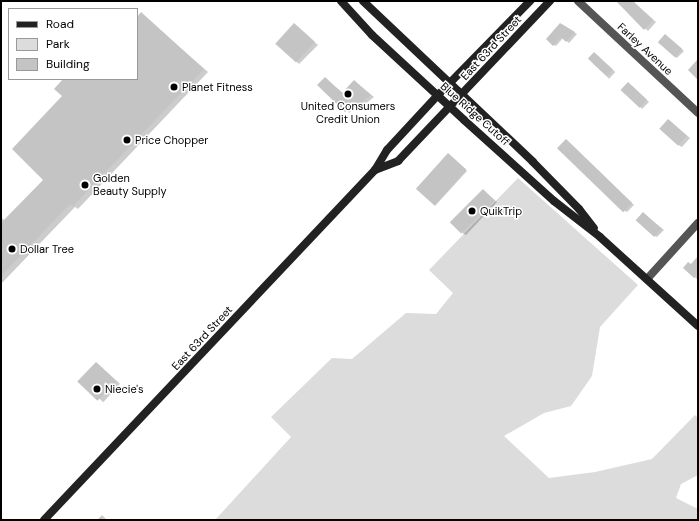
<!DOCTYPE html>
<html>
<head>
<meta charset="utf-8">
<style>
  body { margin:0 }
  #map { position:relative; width:699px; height:521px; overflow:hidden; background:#fff; font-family:"DM Sans",sans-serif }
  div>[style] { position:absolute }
  .green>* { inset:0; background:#dcdcdc }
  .shadow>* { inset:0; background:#0003; transform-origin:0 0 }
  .building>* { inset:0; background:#c4c4c4; transform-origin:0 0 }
  .minor>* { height:8px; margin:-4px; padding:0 4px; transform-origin:4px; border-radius:4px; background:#555 }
  .secondary>* { height:8px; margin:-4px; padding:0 4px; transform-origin:4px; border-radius:4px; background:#222 }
  .dots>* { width:11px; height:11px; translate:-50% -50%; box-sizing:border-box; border:2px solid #fff; border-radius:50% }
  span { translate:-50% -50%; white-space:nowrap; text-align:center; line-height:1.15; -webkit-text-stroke:3px #fff; paint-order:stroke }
  .street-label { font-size:11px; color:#000 }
  .poi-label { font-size:11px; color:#000 }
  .left { translate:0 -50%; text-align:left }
  .frame { position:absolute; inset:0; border:2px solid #000; pointer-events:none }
  .legend { position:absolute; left:8px; top:8px; width:130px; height:72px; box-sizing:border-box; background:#fff; border:1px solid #999; margin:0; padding:5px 7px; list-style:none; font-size:12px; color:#000 }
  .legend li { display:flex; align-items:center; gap:8px; height:20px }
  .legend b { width:20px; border:1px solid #999 }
</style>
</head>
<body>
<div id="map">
  <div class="green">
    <i style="clip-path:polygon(518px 178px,638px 285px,600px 327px,592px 376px,571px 406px,544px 413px,504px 436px,549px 478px,595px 472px,652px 459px,695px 415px,698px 418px,698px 475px,681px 484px,676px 498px,698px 509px,698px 520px,215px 520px,291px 437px,271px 417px,332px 358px,352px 359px,406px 313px,436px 314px,453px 293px,429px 270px)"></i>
  </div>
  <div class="shadow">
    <i style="clip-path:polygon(616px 1px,633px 1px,656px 22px,648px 31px)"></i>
    <i style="clip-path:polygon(141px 14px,208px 72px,78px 209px,75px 207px,1px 284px,1px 217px,5px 221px,44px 180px,63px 96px,65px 79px,137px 79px,137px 18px)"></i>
    <i style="clip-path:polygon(561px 24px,577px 34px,569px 43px,563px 38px,556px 46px,554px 45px)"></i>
    <i style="clip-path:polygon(298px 27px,318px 45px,299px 64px,277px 43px)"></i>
    <i style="clip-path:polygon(668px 37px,684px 51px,677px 58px,659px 43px)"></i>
    <i style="left:597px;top:55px;width:25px;height:9px;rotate:43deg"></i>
    <i style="clip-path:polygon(325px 78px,343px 93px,354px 81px,374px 97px,364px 105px,360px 103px,349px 113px)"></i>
    <i style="clip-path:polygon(631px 85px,649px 102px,642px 109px,640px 107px)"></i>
    <i style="clip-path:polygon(669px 120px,690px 138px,682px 147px,678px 145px)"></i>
    <i style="clip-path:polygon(569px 142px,634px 205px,627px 212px,625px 211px)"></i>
    <i style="clip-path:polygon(448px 155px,467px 171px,435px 206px,434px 205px)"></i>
    <i style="clip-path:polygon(483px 190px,497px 202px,466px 235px,462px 233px)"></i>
    <i style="clip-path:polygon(643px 213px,664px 230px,657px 237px,655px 236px)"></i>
    <i style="clip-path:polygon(698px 258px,698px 278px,697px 279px,694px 277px,691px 265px)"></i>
    <i style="left:97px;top:363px;width:31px;height:25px;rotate:42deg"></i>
    <i style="clip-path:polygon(102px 515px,107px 520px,97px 520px)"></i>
  </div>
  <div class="building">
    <i style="clip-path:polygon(616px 1px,632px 1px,653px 20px,644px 30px)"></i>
    <i style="clip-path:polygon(141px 12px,204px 69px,73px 206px,70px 204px,1px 276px,1px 223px,43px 180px,12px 149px,62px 96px,54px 89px,63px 79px,137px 79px,137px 17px)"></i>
    <i style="left:294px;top:23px;width:28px;height:28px;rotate:42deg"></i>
    <i style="clip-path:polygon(560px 23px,575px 32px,566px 42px,561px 37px,553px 46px,546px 39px)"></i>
    <i style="left:665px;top:34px;width:23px;height:11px;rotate:41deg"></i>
    <i style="left:594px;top:52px;width:26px;height:9px;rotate:43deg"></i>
    <i style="clip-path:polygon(698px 59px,698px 80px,688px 70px)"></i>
    <i style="clip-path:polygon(325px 77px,342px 93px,354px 80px,371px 95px,359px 104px,356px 101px,345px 112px,317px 85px)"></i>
    <i style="left:628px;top:82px;width:26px;height:11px;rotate:43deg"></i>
    <i style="left:668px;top:119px;width:25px;height:13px;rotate:42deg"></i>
    <i style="left:566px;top:139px;width:92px;height:13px;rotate:44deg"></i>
    <i style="left:448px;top:153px;width:25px;height:48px;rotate:42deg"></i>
    <i style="left:483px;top:189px;width:16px;height:47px;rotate:45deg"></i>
    <i style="left:643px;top:212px;width:25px;height:11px;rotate:42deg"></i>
    <i style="clip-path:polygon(698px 256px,698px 273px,694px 278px,683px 268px,688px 262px,691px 264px)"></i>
    <i style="left:96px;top:362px;width:28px;height:27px;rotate:44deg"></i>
  </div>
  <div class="minor">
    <i style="left:578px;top:1px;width:164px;rotate:43deg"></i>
    <i style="left:647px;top:279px;width:76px;rotate:-47.7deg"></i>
  </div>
  <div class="secondary">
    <i style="left:341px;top:1px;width:46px;rotate:47.6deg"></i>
    <i style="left:372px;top:35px;width:125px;rotate:42.7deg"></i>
    <i style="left:464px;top:120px;width:121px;rotate:42deg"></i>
    <i style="left:554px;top:201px;width:58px;rotate:38deg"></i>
    <i style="left:600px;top:237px;width:132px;rotate:42.2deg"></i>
    <i style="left:363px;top:1px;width:234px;rotate:43.4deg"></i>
    <i style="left:533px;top:162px;width:66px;rotate:45.6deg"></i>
    <i style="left:579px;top:209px;width:24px;rotate:52deg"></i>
    <i style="left:375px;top:170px;width:25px;rotate:-21deg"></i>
    <i style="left:398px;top:161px;width:221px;rotate:-46.5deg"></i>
    <i style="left:44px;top:520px;width:482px;rotate:-46.6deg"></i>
    <i style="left:375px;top:170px;width:23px;rotate:-59deg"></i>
    <i style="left:387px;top:150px;width:75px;rotate:-47.2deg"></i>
    <i style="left:438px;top:95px;width:132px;rotate:-45.6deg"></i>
  </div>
  <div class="dots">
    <i style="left:174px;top:87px;background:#000"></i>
    <i style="left:348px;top:94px;background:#000"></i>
    <i style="left:127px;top:140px;background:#000"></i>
    <i style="left:85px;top:185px;background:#000"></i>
    <i style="left:472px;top:211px;background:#000"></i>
    <i style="left:12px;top:249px;background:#000"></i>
    <i style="left:97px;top:389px;background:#000"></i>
  </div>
  <div class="street-label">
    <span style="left:491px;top:48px;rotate:-47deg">East 63rd Street</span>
    <span style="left:645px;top:49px;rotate:43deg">Farley Avenue</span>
    <span style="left:475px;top:114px;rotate:42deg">Blue Ridge Cutoff</span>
    <span style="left:202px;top:338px;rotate:-47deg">East 63rd Street</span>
  </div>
  <div class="poi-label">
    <span class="left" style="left:182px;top:87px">Planet Fitness</span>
    <span style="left:348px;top:113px">United Consumers<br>Credit Union</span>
    <span class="left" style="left:135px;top:140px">Price Chopper</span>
    <span class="left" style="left:93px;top:185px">Golden<br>Beauty Supply</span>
    <span class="left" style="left:480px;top:211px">QuikTrip</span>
    <span class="left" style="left:20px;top:249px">Dollar Tree</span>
    <span class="left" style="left:105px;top:389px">Niecie's</span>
  </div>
  <div class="frame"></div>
  <ul class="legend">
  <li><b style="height:5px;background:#222"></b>Road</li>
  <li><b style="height:11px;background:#dcdcdc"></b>Park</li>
  <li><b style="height:11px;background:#c4c4c4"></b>Building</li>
  </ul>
</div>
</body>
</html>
